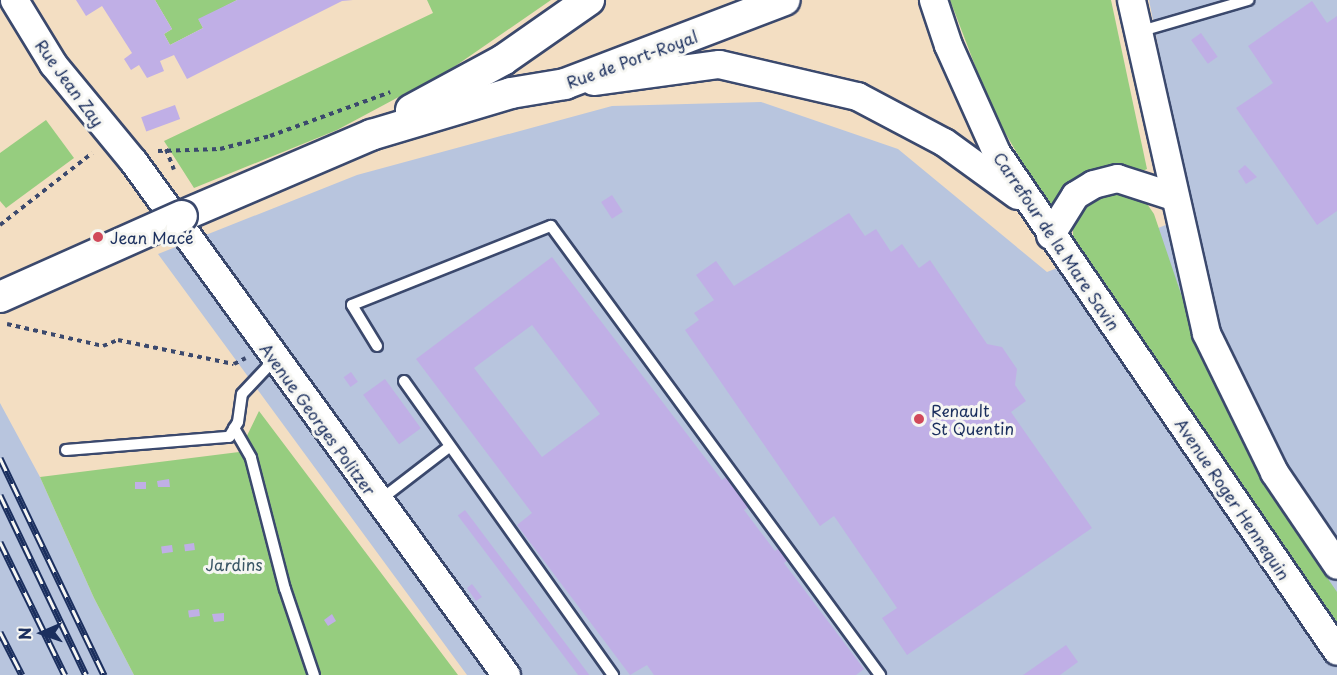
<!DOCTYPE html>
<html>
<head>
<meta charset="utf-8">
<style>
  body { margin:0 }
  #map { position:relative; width:1337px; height:675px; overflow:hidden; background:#f3dec2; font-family:"Playpen Sans",sans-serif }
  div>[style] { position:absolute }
  .industrial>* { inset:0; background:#b8c5de }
  .green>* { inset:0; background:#96cd7f }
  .building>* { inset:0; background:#c0afe6; transform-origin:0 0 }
  .path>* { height:4px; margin-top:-2px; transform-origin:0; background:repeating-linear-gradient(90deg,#3b496d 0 4.5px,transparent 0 9px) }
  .roads { filter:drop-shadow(2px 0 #3b496d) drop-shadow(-2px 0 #3b496d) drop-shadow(0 2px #3b496d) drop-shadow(0 -2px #3b496d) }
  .service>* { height:10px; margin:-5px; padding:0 5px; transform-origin:5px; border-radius:5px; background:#fff }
  .tertiary>* { height:27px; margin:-13.5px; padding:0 13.5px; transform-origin:13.5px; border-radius:13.5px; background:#fff }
  .secondary>* { height:30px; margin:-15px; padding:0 15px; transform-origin:15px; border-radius:15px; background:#fff }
  .rail>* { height:7px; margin-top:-3.5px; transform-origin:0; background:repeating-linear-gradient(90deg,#f6f6f2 0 14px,#1b2f5e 0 28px); box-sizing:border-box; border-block:2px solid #1b2f5e }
  .bridges { filter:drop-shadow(2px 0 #3b496d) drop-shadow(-2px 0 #3b496d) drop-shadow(0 2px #3b496d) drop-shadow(0 -2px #3b496d) }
  .secondary-bridge>* { height:30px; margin:-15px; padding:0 15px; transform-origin:15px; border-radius:15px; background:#fff }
  .dots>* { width:16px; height:16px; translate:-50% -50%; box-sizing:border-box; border:3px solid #f6f6f2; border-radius:50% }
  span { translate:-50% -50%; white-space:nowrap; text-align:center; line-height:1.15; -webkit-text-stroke:6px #f6f6f2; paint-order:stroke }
  .street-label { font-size:16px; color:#1b2f5e }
  .poi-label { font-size:16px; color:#1b2f5e }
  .left { translate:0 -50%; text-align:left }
  .park-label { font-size:16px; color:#3a5666 }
  .north { position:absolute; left:12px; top:603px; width:60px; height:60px; -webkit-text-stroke:4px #f6f6f2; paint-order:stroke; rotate:268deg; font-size:16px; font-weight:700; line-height:24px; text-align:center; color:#1b2f5e }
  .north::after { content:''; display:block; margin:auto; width:21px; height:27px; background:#1b2f5e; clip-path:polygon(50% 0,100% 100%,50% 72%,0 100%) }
</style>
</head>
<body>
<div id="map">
  <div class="industrial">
    <i style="clip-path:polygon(1149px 0,1337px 0,1337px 675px,467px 675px,158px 254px,357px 175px,612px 106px,761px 102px,898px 149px,1047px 272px,1191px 215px)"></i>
    <i style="clip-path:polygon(0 403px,40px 477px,94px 598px,134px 675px,0 675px)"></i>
  </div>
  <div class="green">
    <i style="clip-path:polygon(155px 0,237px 0,199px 20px,203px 28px,170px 45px,164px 34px,172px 29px)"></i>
    <i style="clip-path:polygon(427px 0,551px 0,451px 69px,337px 130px,194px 188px,164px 141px,433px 13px)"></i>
    <i style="clip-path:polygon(950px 0,1111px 0,1147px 169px,1051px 212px,992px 110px)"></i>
    <i style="clip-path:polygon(46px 120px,74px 158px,6px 208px,0 201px,0 153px)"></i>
    <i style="clip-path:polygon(1125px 187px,1141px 195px,1154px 214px,1200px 350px,1266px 488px,1337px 592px,1337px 632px,1073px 248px,1073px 225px,1083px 208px,1104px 191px)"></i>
    <i style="clip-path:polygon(259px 411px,458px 675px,134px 675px,94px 598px,40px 477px,239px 452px)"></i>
  </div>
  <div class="building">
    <i style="clip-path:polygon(76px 0,155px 0,172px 29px,164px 34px,170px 45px,203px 28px,198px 19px,237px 0,353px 0,342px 1px,187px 79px,174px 55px,160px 61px,164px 71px,147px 78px,139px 65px,131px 70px,124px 59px,132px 53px,102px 6px,86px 16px)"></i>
    <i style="clip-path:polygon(1312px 1px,1327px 23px,1337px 16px,1337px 211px,1317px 225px,1236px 108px,1273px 83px,1248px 46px)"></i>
    <i style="left:1201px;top:33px;width:29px;height:12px;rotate:55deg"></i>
    <i style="left:175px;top:105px;width:15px;height:36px;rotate:70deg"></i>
    <i style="clip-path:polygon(1245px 165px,1257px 177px,1246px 184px,1238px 171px)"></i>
    <i style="left:612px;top:195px;width:20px;height:13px;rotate:57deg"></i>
    <i style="clip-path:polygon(849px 213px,865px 236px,876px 229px,891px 252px,902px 244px,919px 268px,930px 260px,987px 344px,1002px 347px,1017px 369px,1015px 385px,1026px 401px,1011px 412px,1092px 528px,907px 655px,882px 618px,897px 608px,834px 516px,820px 526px,685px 330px,699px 320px,694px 313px,714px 300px,696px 275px,716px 261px,734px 286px)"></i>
    <i style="clip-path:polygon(evenodd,552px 257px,722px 480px,730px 474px,752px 504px,744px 510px,775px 551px,783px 545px,792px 557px,784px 563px,864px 669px,856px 675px,654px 675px,647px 665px,630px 675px,517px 525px,532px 513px,416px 359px,552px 257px,532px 325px,600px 414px,542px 457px,474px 368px,532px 325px)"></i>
    <i style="left:351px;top:372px;width:12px;height:9px;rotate:55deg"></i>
    <i style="left:385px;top:379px;width:61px;height:27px;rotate:54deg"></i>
    <i style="clip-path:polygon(169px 479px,170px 487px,158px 487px,157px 481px)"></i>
    <i style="left:146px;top:482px;width:7px;height:11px;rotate:90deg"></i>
    <i style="left:465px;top:510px;width:207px;height:9px;rotate:53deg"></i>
    <i style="left:194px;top:543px;width:7px;height:10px;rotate:82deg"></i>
    <i style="left:172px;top:545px;width:7px;height:11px;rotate:82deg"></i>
    <i style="clip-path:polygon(472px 584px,482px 597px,476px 601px,467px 588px)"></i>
    <i style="left:199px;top:609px;width:7px;height:11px;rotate:82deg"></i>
    <i style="clip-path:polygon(224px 613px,224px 621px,214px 622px,212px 614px)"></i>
    <i style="clip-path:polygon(332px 614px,336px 621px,328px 626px,324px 620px)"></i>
    <i style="clip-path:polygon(1066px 645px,1078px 662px,1060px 675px,1023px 675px)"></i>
  </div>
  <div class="path">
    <i style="left:166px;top:149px;width:22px;rotate:69deg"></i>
    <i style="left:158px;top:151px;width:62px;rotate:-1.8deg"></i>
    <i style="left:220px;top:149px;width:52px;rotate:-14.6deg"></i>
    <i style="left:270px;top:136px;width:128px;rotate:-20.1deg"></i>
    <i style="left:0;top:225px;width:117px;rotate:-38deg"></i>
    <i style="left:7px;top:324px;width:98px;rotate:12.9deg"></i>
    <i style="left:103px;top:346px;width:16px;rotate:-22deg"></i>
    <i style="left:118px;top:340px;width:118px;rotate:11.7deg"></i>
    <i style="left:234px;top:364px;width:13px;rotate:-27deg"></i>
  </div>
  <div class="roads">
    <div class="service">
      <i style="left:1138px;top:32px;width:115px;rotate:-16.2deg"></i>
      <i style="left:377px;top:346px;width:48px;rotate:-121.4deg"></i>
      <i style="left:352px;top:305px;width:214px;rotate:-21.7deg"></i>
      <i style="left:551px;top:226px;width:557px;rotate:53.77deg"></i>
      <i style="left:404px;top:381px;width:361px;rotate:54.6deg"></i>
      <i style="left:234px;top:428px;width:34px;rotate:60deg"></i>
      <i style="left:251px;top:458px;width:135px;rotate:75.5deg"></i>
      <i style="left:285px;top:589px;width:91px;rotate:71.4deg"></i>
      <i style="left:66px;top:450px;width:164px;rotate:-4.6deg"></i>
      <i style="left:229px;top:437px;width:17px;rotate:-59deg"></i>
      <i style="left:238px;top:422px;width:28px;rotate:-82deg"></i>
      <i style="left:242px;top:394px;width:47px;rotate:-46.7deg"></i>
      <i style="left:380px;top:500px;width:87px;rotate:-37.5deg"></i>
    </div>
    <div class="tertiary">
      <i style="left:14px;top:0;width:75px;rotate:58.6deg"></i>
      <i style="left:53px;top:64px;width:126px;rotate:50.5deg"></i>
      <i style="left:133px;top:161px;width:635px;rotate:54.03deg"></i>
      <i style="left:933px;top:0;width:47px;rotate:71.6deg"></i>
      <i style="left:948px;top:45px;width:117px;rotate:65.8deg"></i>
      <i style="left:996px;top:152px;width:604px;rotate:55.65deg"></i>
      <i style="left:1131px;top:0;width:341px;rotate:77.3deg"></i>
      <i style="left:1206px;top:333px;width:155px;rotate:63.9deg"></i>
      <i style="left:1274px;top:472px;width:112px;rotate:55.9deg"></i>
      <i style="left:593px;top:81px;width:127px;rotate:-7.7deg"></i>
      <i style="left:719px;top:64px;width:142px;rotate:13.1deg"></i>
      <i style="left:857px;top:96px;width:98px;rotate:27.9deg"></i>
      <i style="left:944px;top:142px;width:90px;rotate:36deg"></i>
      <i style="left:1050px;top:235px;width:47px;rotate:-58deg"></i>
      <i style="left:1075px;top:195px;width:21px;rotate:-31deg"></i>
      <i style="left:1093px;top:184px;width:25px;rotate:-14deg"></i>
      <i style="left:1117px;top:178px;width:59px;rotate:17.8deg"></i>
    </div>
    <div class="secondary">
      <i style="left:411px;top:110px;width:105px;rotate:-28.5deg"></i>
      <i style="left:503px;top:60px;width:105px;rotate:-34.9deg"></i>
      <i style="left:182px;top:216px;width:206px;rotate:-23.2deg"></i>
      <i style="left:371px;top:135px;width:146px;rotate:-16.7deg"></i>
      <i style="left:511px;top:93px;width:55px;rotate:-9.5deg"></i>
      <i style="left:565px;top:84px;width:235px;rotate:-20.9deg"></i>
    </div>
  </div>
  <div class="rail">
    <i style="left:0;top:458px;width:241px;rotate:64.4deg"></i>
    <i style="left:0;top:495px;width:199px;rotate:64.5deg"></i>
    <i style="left:0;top:542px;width:148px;rotate:64deg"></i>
    <i style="left:0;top:632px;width:48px;rotate:62.9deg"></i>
  </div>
  <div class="bridges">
    <div class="secondary-bridge">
      <i style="left:0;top:297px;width:199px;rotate:-24deg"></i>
    </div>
  </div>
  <div class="dots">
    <i style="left:98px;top:237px;background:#d1495b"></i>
    <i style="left:919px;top:419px;background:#d1495b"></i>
  </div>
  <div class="street-label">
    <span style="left:632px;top:59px;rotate:-20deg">Rue de Port-Royal</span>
    <span style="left:70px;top:83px;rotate:54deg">Rue Jean Zay</span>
    <span style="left:1057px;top:241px;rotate:56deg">Carrefour de la Mare Savin</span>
    <span style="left:318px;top:419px;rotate:54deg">Avenue Georges Politzer</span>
    <span style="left:1233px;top:499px;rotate:56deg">Avenue Roger Hennequin</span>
  </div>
  <div class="poi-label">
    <span class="left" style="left:110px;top:237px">Jean Macé</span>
    <span class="left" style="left:931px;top:419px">Renault<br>St Quentin</span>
  </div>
  <div class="park-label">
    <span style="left:234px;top:564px">Jardins</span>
  </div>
  <div class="north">N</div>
</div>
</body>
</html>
